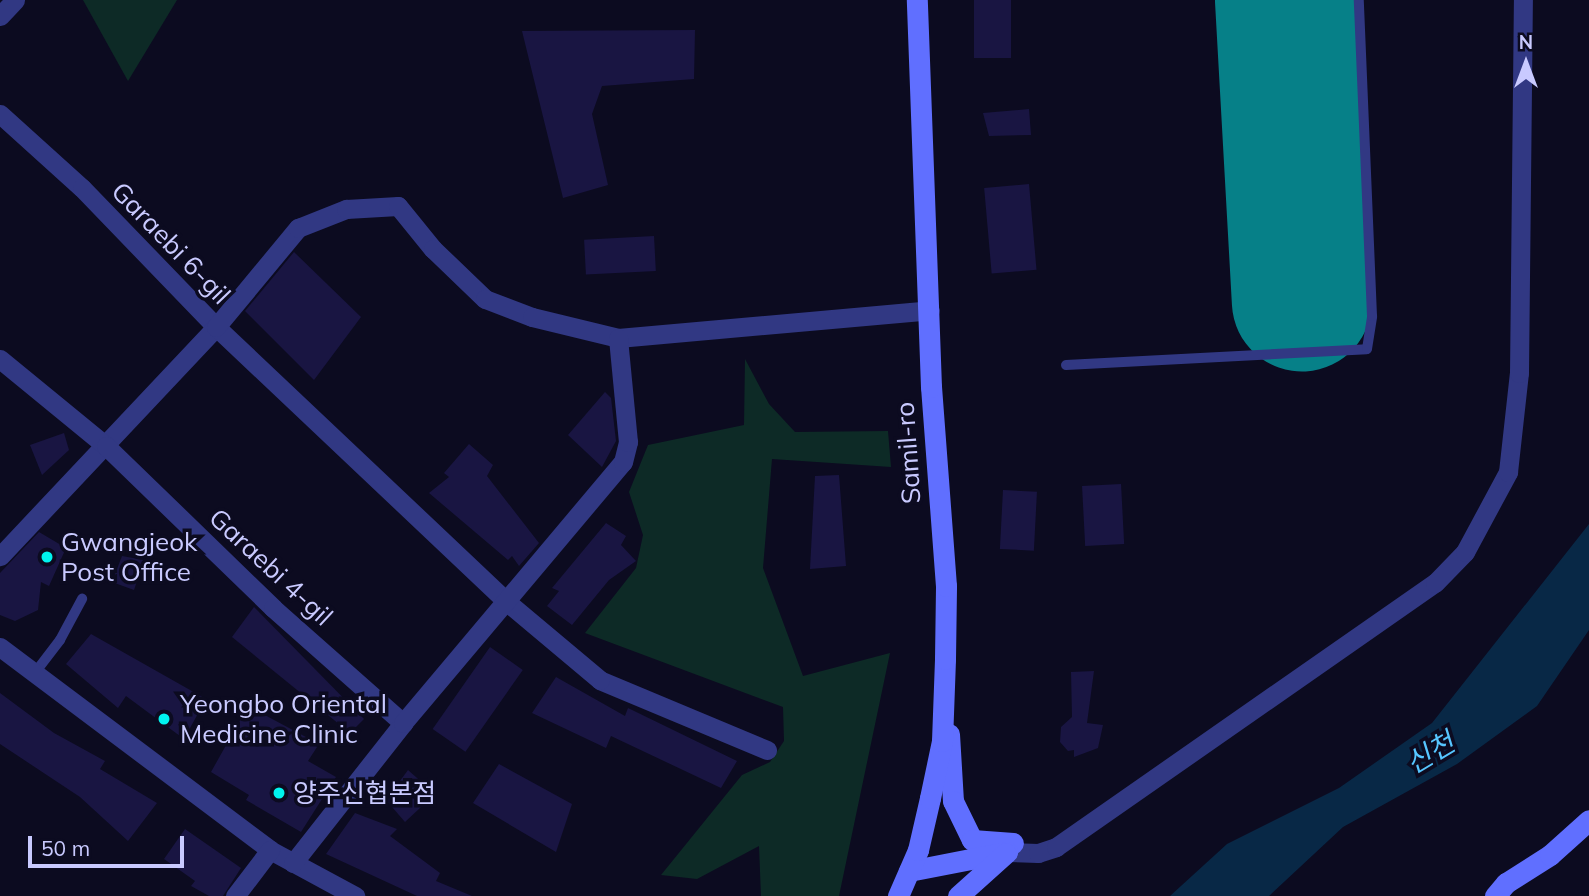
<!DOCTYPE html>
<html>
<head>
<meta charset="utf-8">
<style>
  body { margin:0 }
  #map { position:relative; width:1589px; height:896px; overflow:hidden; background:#0c0b20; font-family:Mulish,"Noto Sans KR",sans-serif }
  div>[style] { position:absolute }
  .green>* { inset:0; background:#0d2a26 }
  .water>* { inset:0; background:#082846 }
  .runway>* { height:140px; margin:-70px; padding:0 70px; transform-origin:70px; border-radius:70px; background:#068088 }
  .building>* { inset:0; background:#191542; transform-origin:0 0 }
  .lane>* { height:10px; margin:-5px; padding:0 5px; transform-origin:5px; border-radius:5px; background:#313883 }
  .street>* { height:19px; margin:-9.5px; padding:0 9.5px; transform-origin:9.5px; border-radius:9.5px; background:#313883 }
  .secondary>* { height:21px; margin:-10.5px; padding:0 10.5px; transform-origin:10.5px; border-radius:10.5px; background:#606fff }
  .dots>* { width:19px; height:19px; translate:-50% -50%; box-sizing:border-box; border:4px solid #0c0b20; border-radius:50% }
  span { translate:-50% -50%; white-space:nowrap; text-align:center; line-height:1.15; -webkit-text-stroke:7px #0c0b20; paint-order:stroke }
  .street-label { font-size:26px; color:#c9caff }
  .poi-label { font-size:26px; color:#c9caff }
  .left { translate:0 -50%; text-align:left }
  .water-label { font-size:28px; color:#57c6ff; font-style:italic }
  .north { position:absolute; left:1491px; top:28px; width:70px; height:70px; -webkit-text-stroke:5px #0c0b20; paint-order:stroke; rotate:0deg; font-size:19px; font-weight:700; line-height:28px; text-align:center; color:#c9caff }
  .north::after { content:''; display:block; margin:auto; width:24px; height:32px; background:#c9caff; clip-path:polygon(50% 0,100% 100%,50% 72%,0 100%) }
  .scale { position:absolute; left:28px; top:836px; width:156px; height:32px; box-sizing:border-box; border:4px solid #c9caff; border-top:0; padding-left:9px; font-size:21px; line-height:24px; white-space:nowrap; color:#c9caff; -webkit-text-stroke:5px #0c0b20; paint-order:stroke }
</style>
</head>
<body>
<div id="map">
  <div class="green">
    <i style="clip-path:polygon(83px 0,177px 0,128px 81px)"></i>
    <i style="clip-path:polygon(745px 359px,769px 404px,795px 432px,888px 431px,891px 467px,772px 459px,763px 568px,803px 676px,890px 653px,839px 896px,761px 896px,759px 846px,697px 879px,661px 875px,742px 775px,770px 762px,784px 741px,783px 707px,585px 633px,636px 568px,643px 535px,629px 492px,648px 445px,744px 425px)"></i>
  </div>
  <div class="water">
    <i style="clip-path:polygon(1589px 524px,1589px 630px,1537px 706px,1457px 764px,1343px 827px,1269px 896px,1170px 896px,1227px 844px,1339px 788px,1432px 723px)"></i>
  </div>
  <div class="runway">
    <i style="left:1285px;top:0;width:302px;rotate:86.8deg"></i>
  </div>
  <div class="building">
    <i style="left:974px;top:0;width:37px;height:58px"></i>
    <i style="clip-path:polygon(695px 30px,694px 79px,602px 86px,592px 114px,608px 185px,563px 198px,522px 31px)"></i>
    <i style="clip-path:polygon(1029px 109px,1031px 135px,989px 136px,983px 113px)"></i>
    <i style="left:1029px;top:184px;width:86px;height:45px;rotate:85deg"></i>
    <i style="left:654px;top:236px;width:35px;height:70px;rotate:87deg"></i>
    <i style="clip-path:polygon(294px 252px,361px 317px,314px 380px,245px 311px)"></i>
    <i style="clip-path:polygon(605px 392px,611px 398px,616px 441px,602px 467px,568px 435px)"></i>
    <i style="clip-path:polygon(64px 433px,69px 450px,42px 475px,30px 445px)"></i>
    <i style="clip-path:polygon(469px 444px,493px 465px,487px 476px,539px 543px,519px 566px,512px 556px,508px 560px,429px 493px,449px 477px,444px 473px)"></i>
    <i style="clip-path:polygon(839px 475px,846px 566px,810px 569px,815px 476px)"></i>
    <i style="left:1121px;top:484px;width:60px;height:39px;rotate:87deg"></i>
    <i style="left:1003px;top:490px;width:34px;height:59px;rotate:3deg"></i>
    <i style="clip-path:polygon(606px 523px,626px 536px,621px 545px,636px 561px,609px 580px,572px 625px,547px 606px,559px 591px,552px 588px)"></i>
    <i style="clip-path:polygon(39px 532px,66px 548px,49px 586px,41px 582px,38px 610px,15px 621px,0 615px,0 573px)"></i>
    <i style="clip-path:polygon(122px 556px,144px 560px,134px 590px,112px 582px)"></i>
    <i style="clip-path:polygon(254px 607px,364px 719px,350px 733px,232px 637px)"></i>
    <i style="clip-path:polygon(91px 634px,206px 699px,184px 739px,126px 696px,118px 708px,66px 664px)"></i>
    <i style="left:490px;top:647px;width:40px;height:100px;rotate:35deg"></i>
    <i style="clip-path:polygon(1094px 671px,1087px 723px,1103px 725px,1098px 748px,1074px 757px,1074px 750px,1068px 751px,1060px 742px,1061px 727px,1072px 717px,1071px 672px)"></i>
    <i style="clip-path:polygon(556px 677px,625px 716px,628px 708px,737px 761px,721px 788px,611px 736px,606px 748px,532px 713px)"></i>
    <i style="clip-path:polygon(0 693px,54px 733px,105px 761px,100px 769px,157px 803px,128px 841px,80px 797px,0 744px)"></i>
    <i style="clip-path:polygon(248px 706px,319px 744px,308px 761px,336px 777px,301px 832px,246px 800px,249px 795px,211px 772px)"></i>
    <i style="clip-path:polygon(499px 764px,572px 804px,556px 852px,473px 803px)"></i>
    <i style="clip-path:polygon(408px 770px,435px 794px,405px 822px,386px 800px)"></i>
    <i style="clip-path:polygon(355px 813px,397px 829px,390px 836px,440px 873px,436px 881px,472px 896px,417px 896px,326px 854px)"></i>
    <i style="clip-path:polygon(185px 829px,241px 868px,223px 896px,209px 896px,191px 886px,195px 881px,164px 859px)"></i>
  </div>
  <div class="lane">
    <i style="left:1066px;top:365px;width:301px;rotate:-3deg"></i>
    <i style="left:1367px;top:349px;width:33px;rotate:-81deg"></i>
    <i style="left:1372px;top:316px;width:316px;rotate:-92.4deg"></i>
    <i style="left:34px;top:674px;width:43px;rotate:-52.6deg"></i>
    <i style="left:60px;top:640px;width:47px;rotate:-61.8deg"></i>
  </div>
  <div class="street">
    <i style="left:0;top:16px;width:22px;rotate:-47deg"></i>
    <i style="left:0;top:114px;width:110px;rotate:42.1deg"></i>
    <i style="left:82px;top:188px;width:193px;rotate:46deg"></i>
    <i style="left:216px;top:327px;width:315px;rotate:133.3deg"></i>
    <i style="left:0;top:359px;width:137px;rotate:39.4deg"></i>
    <i style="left:106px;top:446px;width:233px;rotate:44.1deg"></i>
    <i style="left:273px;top:608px;width:174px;rotate:41.5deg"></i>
    <i style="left:0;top:647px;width:338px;rotate:36.9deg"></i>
    <i style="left:270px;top:850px;width:97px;rotate:28.4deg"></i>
    <i style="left:767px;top:750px;width:181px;rotate:-157.3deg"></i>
    <i style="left:600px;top:680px;width:123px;rotate:-140deg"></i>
    <i style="left:506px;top:601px;width:399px;rotate:-136.6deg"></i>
    <i style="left:216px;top:327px;width:129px;rotate:-50.4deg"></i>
    <i style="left:298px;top:228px;width:52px;rotate:-21.6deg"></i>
    <i style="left:346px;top:209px;width:52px;rotate:-3.3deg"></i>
    <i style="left:398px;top:206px;width:55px;rotate:50.9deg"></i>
    <i style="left:433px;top:249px;width:72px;rotate:43.9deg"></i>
    <i style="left:485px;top:299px;width:50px;rotate:21deg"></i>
    <i style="left:532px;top:317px;width:89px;rotate:13.7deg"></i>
    <i style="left:618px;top:338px;width:313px;rotate:-5.1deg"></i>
    <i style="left:1007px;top:852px;width:31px;rotate:2deg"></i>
    <i style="left:1038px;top:853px;width:19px;rotate:-18deg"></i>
    <i style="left:1056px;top:847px;width:462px;rotate:-34.9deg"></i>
    <i style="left:1435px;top:583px;width:43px;rotate:-45.9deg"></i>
    <i style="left:1465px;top:552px;width:91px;rotate:-61.7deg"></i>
    <i style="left:1508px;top:472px;width:100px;rotate:-83.7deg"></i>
    <i style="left:1519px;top:373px;width:373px;rotate:-89.4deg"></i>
    <i style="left:293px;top:863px;width:178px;rotate:-51.8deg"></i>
    <i style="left:403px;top:723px;width:341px;rotate:-49.9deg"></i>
    <i style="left:623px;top:462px;width:21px;rotate:-76deg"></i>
    <i style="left:628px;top:442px;width:104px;rotate:-95.5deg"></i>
    <i style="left:235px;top:896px;width:58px;rotate:-52.7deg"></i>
  </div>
  <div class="secondary">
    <i style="left:949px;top:734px;width:67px;rotate:86.6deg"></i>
    <i style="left:953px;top:801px;width:43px;rotate:64deg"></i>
    <i style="left:972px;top:840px;width:41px;rotate:4.2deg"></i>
    <i style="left:909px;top:871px;width:100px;rotate:-11deg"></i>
    <i style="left:898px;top:896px;width:50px;rotate:-66.5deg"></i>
    <i style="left:918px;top:850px;width:53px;rotate:-77deg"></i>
    <i style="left:930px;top:798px;width:58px;rotate:-78.1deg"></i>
    <i style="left:942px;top:741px;width:82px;rotate:-87.9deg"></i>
    <i style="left:945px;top:659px;width:73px;rotate:-89.2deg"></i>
    <i style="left:946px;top:586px;width:200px;rotate:-94.3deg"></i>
    <i style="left:931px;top:387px;width:387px;rotate:-92.1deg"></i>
    <i style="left:958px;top:896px;width:64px;rotate:-41.9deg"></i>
    <i style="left:1495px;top:896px;width:17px;rotate:-50deg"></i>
    <i style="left:1506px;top:883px;width:52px;rotate:-32.5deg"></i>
    <i style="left:1550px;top:855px;width:52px;rotate:-41.9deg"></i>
  </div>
  <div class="dots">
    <i style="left:47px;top:557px;background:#00f4ef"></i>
    <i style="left:164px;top:719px;background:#00f4ef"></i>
    <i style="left:279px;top:793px;background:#00f4ef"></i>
  </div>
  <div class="street-label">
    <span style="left:171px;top:243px;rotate:46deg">Garaebi 6-gil</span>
    <span style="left:908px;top:453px;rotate:-94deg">Samil-ro</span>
    <span style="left:271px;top:567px;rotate:43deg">Garaebi 4-gil</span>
  </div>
  <div class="poi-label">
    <span class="left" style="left:61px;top:557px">Gwangjeok<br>Post Office</span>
    <span class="left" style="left:180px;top:719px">Yeongbo Oriental<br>Medicine Clinic</span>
    <span class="left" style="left:293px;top:793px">양주신협본점</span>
  </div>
  <div class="water-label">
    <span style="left:1430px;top:753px;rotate:-31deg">신천</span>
  </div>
  <div class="north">N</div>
  <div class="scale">50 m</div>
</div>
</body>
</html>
